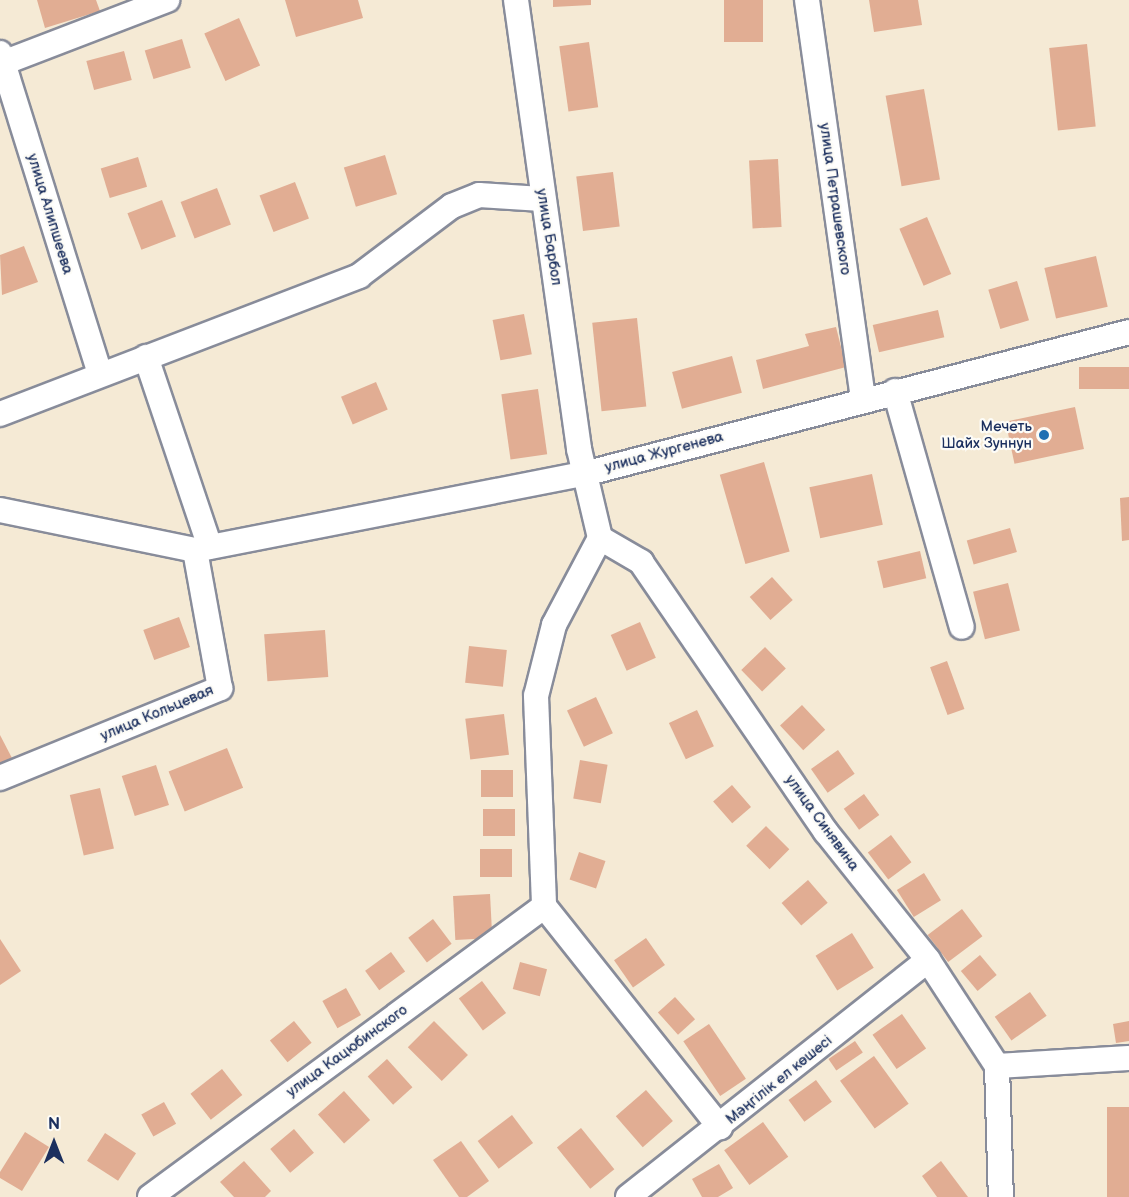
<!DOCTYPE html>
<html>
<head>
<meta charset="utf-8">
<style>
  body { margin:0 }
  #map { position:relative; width:1129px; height:1197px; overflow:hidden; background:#f5ead5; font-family:"Balsamiq Sans",sans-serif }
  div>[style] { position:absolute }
  .building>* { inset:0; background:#e1ad93; transform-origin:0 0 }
  .roads { filter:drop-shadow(2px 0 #888c9a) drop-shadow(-2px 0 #888c9a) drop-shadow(0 2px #888c9a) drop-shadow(0 -2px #888c9a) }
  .street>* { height:24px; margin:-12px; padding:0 12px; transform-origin:12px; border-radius:12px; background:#fff }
  .dots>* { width:16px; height:16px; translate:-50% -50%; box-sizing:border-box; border:3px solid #fdfcf7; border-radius:50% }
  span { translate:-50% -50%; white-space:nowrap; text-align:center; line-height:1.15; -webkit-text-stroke:4.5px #fdfcf7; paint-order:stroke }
  .street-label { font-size:15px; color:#1b2f5e }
  .poi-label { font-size:15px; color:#1b2f5e }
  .right { translate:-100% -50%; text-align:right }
  .north { position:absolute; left:24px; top:1113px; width:60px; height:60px; -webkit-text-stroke:4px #fdfcf7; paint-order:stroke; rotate:0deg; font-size:16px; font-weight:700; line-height:24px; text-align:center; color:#1b2f5e }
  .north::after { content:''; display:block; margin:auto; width:21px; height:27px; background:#1b2f5e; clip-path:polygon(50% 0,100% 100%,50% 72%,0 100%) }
</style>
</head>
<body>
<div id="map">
  <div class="building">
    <i style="clip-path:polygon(37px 0,96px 0,100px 11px,45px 28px)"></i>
    <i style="clip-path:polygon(285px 0,358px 0,363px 18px,296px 37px)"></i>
    <i style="clip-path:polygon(553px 0,591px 0,591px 5px,553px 7px)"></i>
    <i style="left:724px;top:0;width:39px;height:42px"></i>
    <i style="clip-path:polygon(869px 0,918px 0,922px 25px,874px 32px)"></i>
    <i style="left:239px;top:18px;width:52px;height:38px;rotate:66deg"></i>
    <i style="left:182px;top:39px;width:30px;height:39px;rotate:73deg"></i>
    <i style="left:589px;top:42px;width:66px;height:30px;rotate:82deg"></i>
    <i style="left:1087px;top:44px;width:83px;height:38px;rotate:84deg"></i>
    <i style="left:124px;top:51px;width:30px;height:39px;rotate:75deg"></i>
    <i style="left:924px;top:89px;width:92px;height:39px;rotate:80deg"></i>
    <i style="left:385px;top:155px;width:41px;height:43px;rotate:73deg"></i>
    <i style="left:138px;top:157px;width:31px;height:39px;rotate:73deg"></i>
    <i style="left:778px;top:159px;width:68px;height:29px;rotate:87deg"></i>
    <i style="left:613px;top:172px;width:55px;height:37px;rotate:83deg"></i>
    <i style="left:295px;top:182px;width:39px;height:38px;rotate:69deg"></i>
    <i style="left:217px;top:188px;width:39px;height:39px;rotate:69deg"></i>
    <i style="left:162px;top:200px;width:39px;height:37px;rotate:69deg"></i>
    <i style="left:927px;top:217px;width:62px;height:30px;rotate:67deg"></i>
    <i style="clip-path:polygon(24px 246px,38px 282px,2px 295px,0 255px)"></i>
    <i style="left:1096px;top:256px;width:52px;height:53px;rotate:77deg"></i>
    <i style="left:1017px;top:281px;width:41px;height:30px;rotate:73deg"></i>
    <i style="left:938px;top:310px;width:28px;height:67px;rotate:77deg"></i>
    <i style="left:524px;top:314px;width:41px;height:32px;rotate:79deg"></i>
    <i style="left:637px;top:318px;width:89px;height:45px;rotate:84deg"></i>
    <i style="clip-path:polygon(836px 327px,846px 367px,763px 389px,756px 360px,809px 346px,805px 334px)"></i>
    <i style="left:732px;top:356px;width:38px;height:62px;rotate:75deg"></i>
    <i style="left:1129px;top:367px;width:22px;height:50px;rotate:90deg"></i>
    <i style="left:376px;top:382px;width:30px;height:38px;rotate:67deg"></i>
    <i style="left:538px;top:389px;width:66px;height:37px;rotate:82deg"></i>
    <i style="left:1075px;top:407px;width:43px;height:71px;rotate:78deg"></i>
    <i style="left:764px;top:462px;width:93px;height:46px;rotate:74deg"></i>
    <i style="left:872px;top:474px;width:52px;height:64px;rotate:78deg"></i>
    <i style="clip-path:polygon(1129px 497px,1129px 540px,1122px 541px,1120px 498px)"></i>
    <i style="left:1010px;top:528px;width:25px;height:45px;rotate:74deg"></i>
    <i style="left:920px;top:551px;width:28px;height:44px;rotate:77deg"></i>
    <i style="left:772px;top:577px;width:31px;height:30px;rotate:48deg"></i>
    <i style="left:1008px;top:583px;width:49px;height:36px;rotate:76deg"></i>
    <i style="left:179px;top:617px;width:32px;height:38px;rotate:70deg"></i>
    <i style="left:640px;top:622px;width:39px;height:32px;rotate:66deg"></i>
    <i style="left:325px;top:630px;width:47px;height:61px;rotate:86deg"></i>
    <i style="left:469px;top:646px;width:38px;height:37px;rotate:6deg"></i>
    <i style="left:765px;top:647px;width:30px;height:33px;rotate:46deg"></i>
    <i style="left:947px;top:661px;width:51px;height:18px;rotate:70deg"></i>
    <i style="left:596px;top:697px;width:40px;height:32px;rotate:65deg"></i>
    <i style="left:802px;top:705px;width:34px;height:30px;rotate:47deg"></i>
    <i style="left:697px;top:710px;width:40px;height:31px;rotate:65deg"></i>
    <i style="left:504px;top:714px;width:41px;height:39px;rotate:83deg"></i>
    <i style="clip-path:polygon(0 735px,13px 760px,0 767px)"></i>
    <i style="left:227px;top:748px;width:43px;height:63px;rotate:68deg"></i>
    <i style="left:838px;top:750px;width:29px;height:33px;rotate:55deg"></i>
    <i style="left:580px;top:760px;width:28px;height:39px;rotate:10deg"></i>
    <i style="left:156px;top:765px;width:42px;height:36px;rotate:72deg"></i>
    <i style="left:481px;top:770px;width:32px;height:27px"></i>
    <i style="left:732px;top:785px;width:29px;height:25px;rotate:49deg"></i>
    <i style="left:100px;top:788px;width:62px;height:31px;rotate:77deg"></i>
    <i style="left:864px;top:794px;width:26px;height:25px;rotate:54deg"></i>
    <i style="left:483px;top:809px;width:32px;height:27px"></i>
    <i style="left:766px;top:826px;width:33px;height:28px;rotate:45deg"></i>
    <i style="left:891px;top:835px;width:34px;height:29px;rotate:53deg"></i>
    <i style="left:480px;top:849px;width:32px;height:28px"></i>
    <i style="left:579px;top:852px;width:28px;height:29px;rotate:19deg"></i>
    <i style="left:924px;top:873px;width:32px;height:32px;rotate:58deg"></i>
    <i style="left:808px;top:880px;width:30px;height:35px;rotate:49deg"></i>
    <i style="left:490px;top:894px;width:44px;height:37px;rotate:87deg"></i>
    <i style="left:962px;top:909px;width:34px;height:43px;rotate:53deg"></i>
    <i style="left:433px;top:919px;width:31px;height:31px;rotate:53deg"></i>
    <i style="left:852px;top:933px;width:41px;height:43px;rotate:58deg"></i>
    <i style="left:646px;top:938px;width:33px;height:39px;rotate:55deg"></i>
    <i style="clip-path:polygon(0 939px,21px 971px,0 985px)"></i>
    <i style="left:391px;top:952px;width:24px;height:32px;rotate:54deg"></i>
    <i style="left:980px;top:955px;width:26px;height:25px;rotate:50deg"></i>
    <i style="left:520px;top:962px;width:28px;height:28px;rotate:15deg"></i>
    <i style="left:482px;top:981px;width:40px;height:29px;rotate:53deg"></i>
    <i style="left:346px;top:988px;width:31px;height:27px;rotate:61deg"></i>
    <i style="left:1030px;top:992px;width:29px;height:43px;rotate:55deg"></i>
    <i style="left:675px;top:997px;width:30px;height:23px;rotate:48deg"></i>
    <i style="left:902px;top:1014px;width:42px;height:36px;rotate:55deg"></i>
    <i style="left:294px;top:1021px;width:28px;height:31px;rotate:51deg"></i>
    <i style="left:434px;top:1021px;width:48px;height:37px;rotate:45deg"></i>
    <i style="clip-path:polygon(1129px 1021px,1129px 1041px,1116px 1043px,1113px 1024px)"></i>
    <i style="left:709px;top:1024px;width:66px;height:31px;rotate:56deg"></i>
    <i style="left:855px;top:1041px;width:14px;height:32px;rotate:56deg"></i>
    <i style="left:874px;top:1056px;width:59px;height:42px;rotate:54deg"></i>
    <i style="left:387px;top:1059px;width:38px;height:26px;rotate:48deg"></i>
    <i style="left:222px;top:1069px;width:33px;height:40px;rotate:52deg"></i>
    <i style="left:816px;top:1080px;width:27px;height:34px;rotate:54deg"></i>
    <i style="left:646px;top:1090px;width:41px;height:40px;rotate:49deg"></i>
    <i style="left:344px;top:1091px;width:39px;height:35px;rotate:48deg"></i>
    <i style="left:164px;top:1102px;width:25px;height:26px;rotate:61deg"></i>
    <i style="left:1129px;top:1107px;width:90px;height:22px;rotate:90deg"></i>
    <i style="left:512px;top:1115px;width:35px;height:43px;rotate:53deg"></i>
    <i style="left:763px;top:1122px;width:43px;height:48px;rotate:54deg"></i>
    <i style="left:581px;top:1128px;width:53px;height:31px;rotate:51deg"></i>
    <i style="left:294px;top:1129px;width:31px;height:31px;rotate:50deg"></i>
    <i style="clip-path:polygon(25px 1132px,49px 1147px,22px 1191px,0 1178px,0 1172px)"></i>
    <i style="left:105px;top:1133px;width:37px;height:33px;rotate:33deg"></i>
    <i style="clip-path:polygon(461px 1141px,489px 1181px,467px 1197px,459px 1197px,433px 1160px)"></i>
    <i style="clip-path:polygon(244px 1161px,271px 1191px,265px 1197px,234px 1197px,220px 1182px)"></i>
    <i style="clip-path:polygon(941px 1161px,968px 1197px,937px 1197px,922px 1176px)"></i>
    <i style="clip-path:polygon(719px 1164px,733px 1188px,718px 1197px,702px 1197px,692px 1179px)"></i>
  </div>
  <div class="roads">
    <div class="street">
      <i style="left:516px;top:0;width:453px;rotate:82deg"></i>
      <i style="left:579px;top:449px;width:91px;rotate:76.7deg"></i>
      <i style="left:600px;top:538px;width:48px;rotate:30.3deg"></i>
      <i style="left:641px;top:562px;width:327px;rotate:55.6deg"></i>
      <i style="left:826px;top:832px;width:164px;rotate:51.4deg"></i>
      <i style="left:928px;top:960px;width:126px;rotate:56.9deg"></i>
      <i style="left:997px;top:1066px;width:132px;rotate:-3.5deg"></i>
      <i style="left:807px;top:0;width:402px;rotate:82deg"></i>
      <i style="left:0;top:53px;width:336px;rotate:72.7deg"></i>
      <i style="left:3px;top:63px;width:176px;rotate:-21deg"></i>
      <i style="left:146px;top:357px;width:200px;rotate:71.4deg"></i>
      <i style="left:895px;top:391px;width:245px;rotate:74.2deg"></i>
      <i style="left:0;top:414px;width:385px;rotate:-21deg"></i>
      <i style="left:359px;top:276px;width:116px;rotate:-37deg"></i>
      <i style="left:452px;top:206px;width:29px;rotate:-22deg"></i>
      <i style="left:479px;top:195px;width:63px;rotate:3.6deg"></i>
      <i style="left:0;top:510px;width:199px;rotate:11.6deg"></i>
      <i style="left:195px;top:550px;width:396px;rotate:-11.1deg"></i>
      <i style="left:584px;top:474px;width:563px;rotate:-14.6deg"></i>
      <i style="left:600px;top:538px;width:98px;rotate:117.9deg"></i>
      <i style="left:554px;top:625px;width:73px;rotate:104.2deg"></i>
      <i style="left:536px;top:696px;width:210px;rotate:87.8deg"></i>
      <i style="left:544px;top:906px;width:283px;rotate:51.5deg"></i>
      <i style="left:0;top:778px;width:238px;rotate:-22.2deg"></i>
      <i style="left:220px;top:688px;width:140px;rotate:-100.3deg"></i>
      <i style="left:997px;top:1066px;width:131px;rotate:88.3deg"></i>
      <i style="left:150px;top:1197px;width:490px;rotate:-36.4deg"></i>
      <i style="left:628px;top:1197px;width:382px;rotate:-38.3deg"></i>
    </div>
  </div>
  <div class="dots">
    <i style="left:1044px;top:435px;background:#1f6fb2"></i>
  </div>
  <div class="street-label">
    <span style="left:835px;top:199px;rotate:82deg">улица Петрашевского</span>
    <span style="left:50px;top:214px;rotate:73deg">улица Алипшеева</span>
    <span style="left:549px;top:237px;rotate:81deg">улица Барбол</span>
    <span style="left:664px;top:452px;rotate:-15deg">улица Жургенева</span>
    <span style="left:157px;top:713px;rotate:-23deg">улица Кольцевая</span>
    <span style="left:822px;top:823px;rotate:54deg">улица Синявина</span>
    <span style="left:347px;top:1051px;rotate:-36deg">улица Кацюбинского</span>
    <span style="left:779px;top:1080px;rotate:-39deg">Мәңгілік ел көшесі</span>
  </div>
  <div class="poi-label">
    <span class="right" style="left:1032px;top:435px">Мечеть<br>Шайх Зуннун</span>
  </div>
  <div class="north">N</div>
</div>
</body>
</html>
